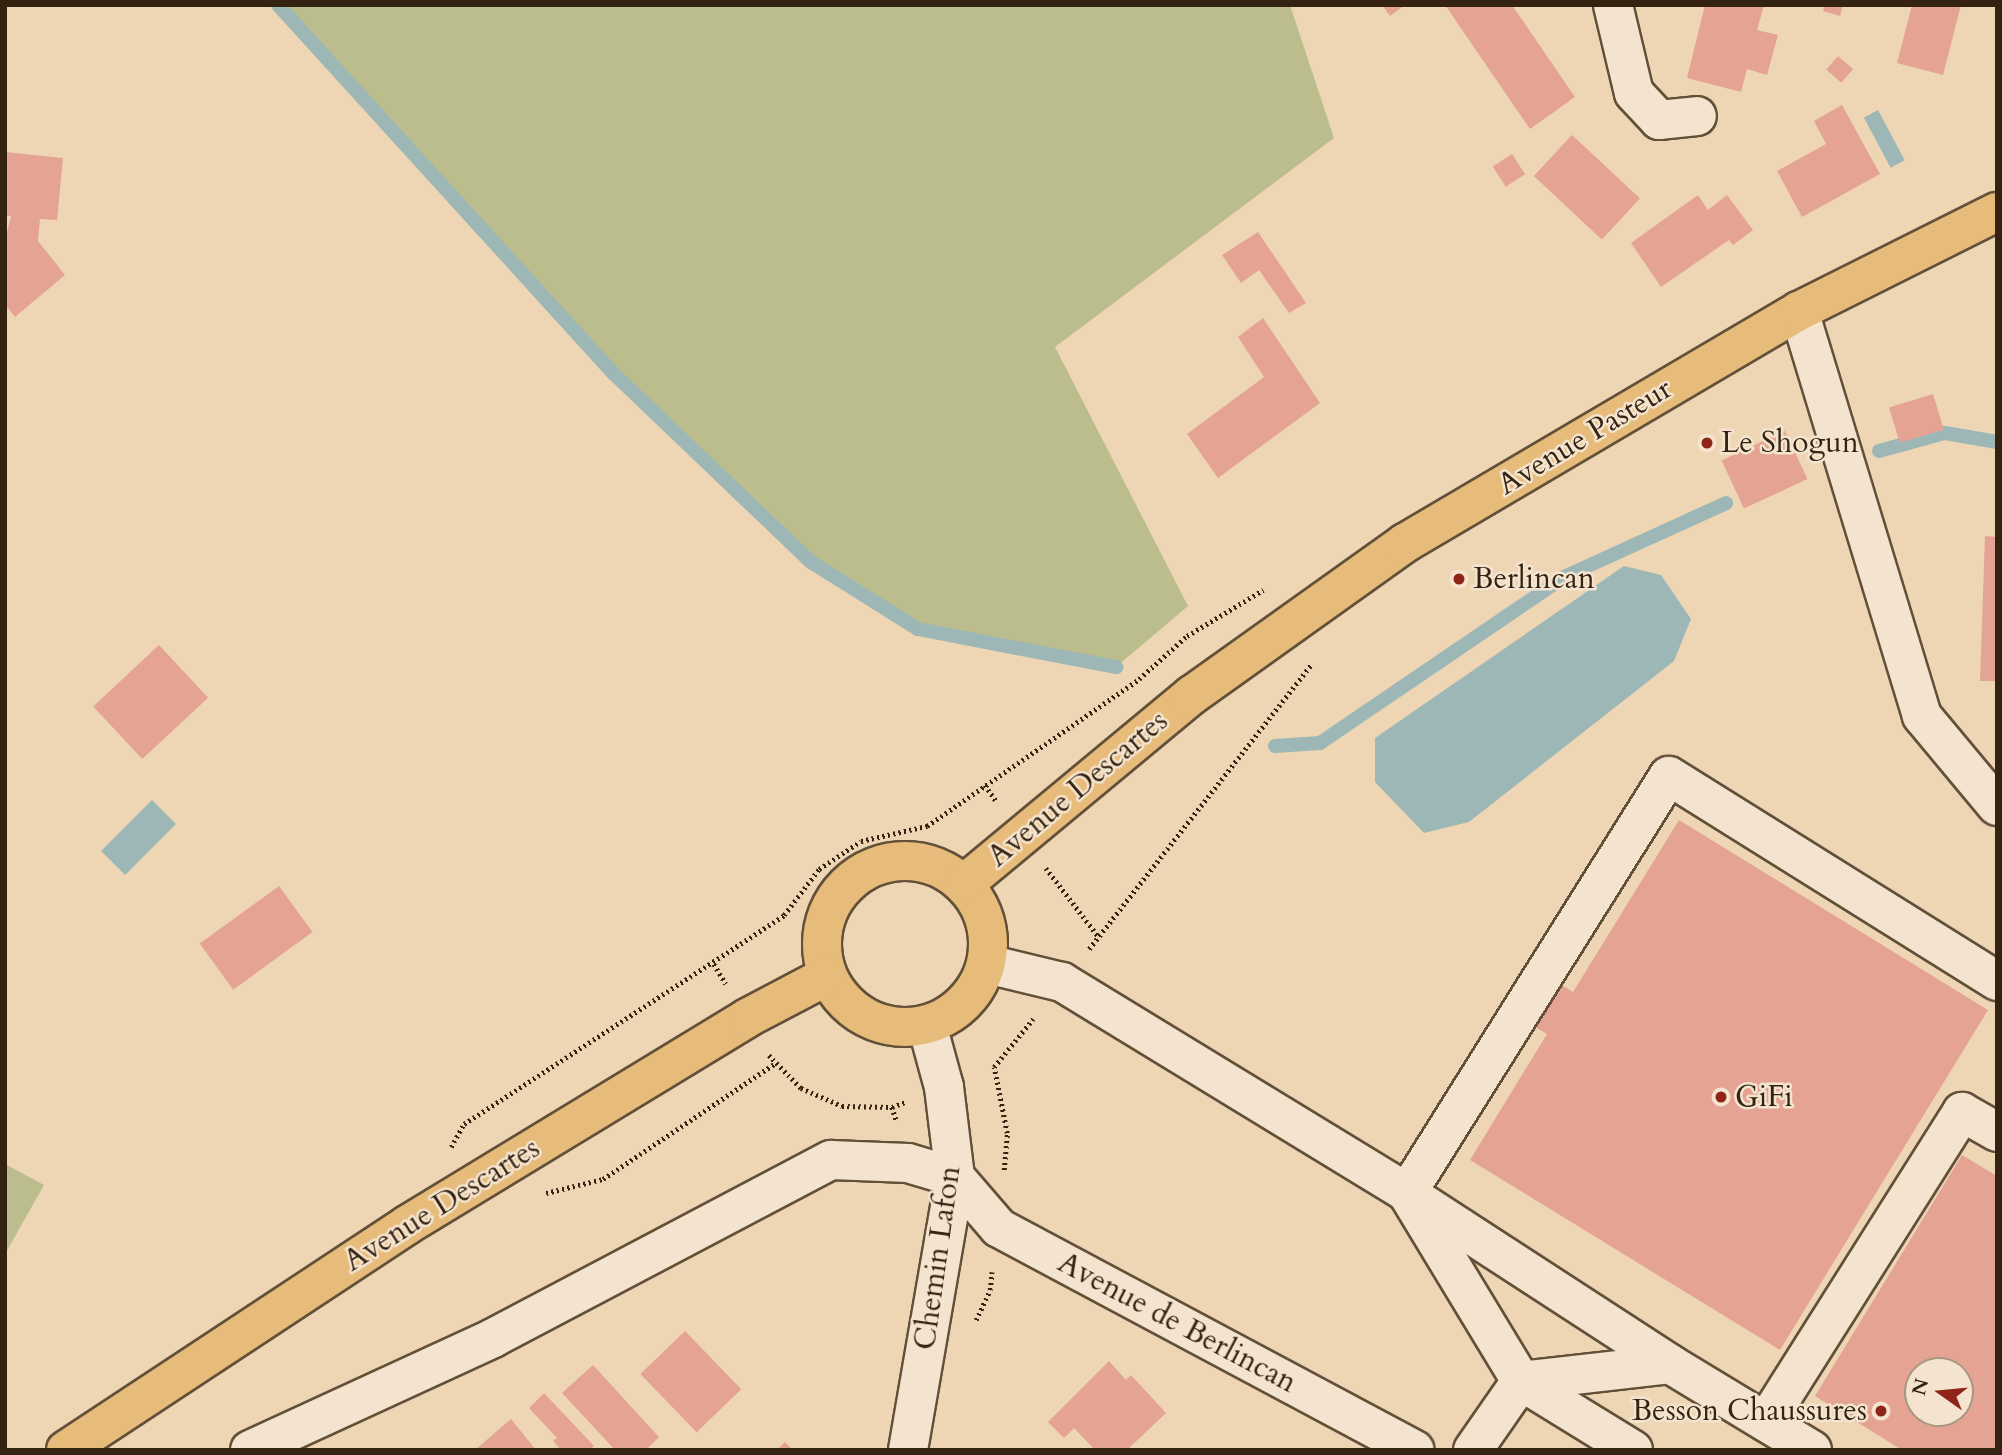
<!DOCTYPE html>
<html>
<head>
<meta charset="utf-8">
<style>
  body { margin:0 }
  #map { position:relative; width:2002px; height:1455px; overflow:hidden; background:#eed6b5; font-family:Cardo,serif }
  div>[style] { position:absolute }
  .green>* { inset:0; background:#bbbd8c }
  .water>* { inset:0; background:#9cb7b6; transform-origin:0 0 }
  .stream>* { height:14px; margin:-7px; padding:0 7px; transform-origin:7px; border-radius:7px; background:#9cb7b6 }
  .building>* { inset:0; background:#e4a393; transform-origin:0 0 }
  .path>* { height:4.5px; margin-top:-2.25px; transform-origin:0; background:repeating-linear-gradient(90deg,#342310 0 2px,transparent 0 5.5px) }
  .roads { filter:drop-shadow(2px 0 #625039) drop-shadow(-2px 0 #625039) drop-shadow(0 2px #625039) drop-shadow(0 -2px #625039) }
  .minor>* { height:38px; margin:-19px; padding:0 19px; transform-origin:19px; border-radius:19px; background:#f4e4cf }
  .major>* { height:38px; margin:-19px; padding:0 19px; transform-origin:19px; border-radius:19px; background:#e7bb7a }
  .major>.ring { margin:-19px; padding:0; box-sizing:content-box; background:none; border:38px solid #e7bb7a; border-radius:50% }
  .dots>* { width:19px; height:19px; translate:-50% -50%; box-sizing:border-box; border:4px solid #f4e4cf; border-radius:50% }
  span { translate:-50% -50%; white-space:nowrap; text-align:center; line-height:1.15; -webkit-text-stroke:5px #f4e4cf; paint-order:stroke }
  .street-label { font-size:30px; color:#342310 }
  .poi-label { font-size:30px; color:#342310 }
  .left { translate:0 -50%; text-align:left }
  .right { translate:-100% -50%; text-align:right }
  .frame { position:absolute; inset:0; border:7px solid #342310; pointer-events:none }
  .north { position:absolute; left:1904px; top:1357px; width:70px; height:70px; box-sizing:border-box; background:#f4e4cf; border:2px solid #a79783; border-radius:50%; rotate:285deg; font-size:19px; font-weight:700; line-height:28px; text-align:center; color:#342310 }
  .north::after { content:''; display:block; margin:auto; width:24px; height:32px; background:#8f2418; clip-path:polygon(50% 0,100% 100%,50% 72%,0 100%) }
</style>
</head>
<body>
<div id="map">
  <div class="green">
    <i style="clip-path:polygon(278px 5px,1290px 5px,1334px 138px,1055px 347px,1188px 606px,1116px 667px,918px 629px,811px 562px,614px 374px)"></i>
    <i style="clip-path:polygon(5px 1164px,44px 1185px,5px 1254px)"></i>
  </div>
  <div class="water">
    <i style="left:1878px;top:110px;width:57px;height:16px;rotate:62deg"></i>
    <i style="clip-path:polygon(1624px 566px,1661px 575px,1691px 619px,1674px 661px,1469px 822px,1424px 833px,1375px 782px,1375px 738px)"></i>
    <i style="left:152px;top:800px;width:34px;height:72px;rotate:45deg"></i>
  </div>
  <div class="stream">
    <i style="left:278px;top:5px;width:499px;rotate:47.7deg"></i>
    <i style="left:614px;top:374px;width:272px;rotate:43.7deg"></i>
    <i style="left:811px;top:562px;width:126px;rotate:32.1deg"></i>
    <i style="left:918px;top:629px;width:202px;rotate:10.9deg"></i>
    <i style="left:1879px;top:451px;width:68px;rotate:-15.3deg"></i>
    <i style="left:1945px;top:433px;width:53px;rotate:9.8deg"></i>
    <i style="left:1275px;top:746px;width:45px;rotate:-3.8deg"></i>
    <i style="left:1320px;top:743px;width:297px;rotate:-34.2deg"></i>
    <i style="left:1566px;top:576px;width:176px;rotate:-24.5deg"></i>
  </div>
  <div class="building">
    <i style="clip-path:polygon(1382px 5px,1405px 5px,1390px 16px)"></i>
    <i style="clip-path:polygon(1445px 5px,1512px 5px,1575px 97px,1530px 129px)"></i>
    <i style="clip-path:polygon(1705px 5px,1764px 5px,1757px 30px,1778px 35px,1767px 75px,1747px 69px,1741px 92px,1687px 78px)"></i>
    <i style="clip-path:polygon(1825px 5px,1843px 5px,1840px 16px,1823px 11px)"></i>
    <i style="clip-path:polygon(1912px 5px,1961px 5px,1943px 75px,1897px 63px)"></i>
    <i style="left:1838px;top:56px;width:20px;height:18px;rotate:41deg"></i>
    <i style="clip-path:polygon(1842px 105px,1880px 174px,1802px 217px,1777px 171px,1826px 144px,1814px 121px)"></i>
    <i style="left:1572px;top:135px;width:93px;height:56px;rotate:43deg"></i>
    <i style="clip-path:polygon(5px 152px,63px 158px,57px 220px,40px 219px,38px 241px,65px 275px,15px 317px,8px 308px,5px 311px,5px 241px,11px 216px,5px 215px)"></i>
    <i style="left:1512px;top:154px;width:24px;height:23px;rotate:57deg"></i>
    <i style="clip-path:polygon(1698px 195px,1708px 210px,1727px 195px,1753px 230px,1733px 245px,1729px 240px,1661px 287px,1631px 243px)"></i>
    <i style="clip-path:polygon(1258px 232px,1306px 303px,1289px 313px,1259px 270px,1241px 283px,1222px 255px)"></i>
    <i style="clip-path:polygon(1263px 318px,1320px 403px,1218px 478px,1187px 434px,1264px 377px,1238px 337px)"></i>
    <i style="left:1933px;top:394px;width:37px;height:46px;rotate:73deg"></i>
    <i style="left:1785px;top:431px;width:53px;height:70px;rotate:65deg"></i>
    <i style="clip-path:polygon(1985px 536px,1997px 537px,1997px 681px,1980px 681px)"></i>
    <i style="left:159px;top:645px;width:72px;height:90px;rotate:47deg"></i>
    <i style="clip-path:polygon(1679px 820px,1988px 1010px,1780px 1350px,1470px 1160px,1547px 1034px,1523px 1020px,1549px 977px,1573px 992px)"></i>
    <i style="left:279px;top:886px;width:57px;height:98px;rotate:54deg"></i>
    <i style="clip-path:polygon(evenodd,1962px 1155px,1997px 1176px,1997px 1450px,1902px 1450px,1815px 1396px,1962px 1155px,1918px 1371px,1960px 1371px,1960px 1413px,1918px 1413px,1918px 1371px)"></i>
    <i style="left:685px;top:1331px;width:81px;height:62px;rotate:46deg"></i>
    <i style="clip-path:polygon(1109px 1361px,1126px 1380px,1131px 1375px,1166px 1413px,1127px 1450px,1095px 1450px,1074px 1428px,1064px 1438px,1048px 1422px)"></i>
    <i style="clip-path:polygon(593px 1365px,659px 1437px,646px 1450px,615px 1450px,562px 1393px)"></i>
    <i style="clip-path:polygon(544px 1393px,594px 1446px,590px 1450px,561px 1450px,553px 1441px,557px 1438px,529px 1408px)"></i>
    <i style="clip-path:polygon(511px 1419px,536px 1450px,475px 1450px)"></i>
    <i style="clip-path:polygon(785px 1442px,793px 1450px,777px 1450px)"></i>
  </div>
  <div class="path">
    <i style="left:985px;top:785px;width:21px;rotate:55deg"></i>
    <i style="left:1046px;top:868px;width:87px;rotate:52.5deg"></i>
    <i style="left:1089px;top:949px;width:362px;rotate:-52deg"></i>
    <i style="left:714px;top:964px;width:23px;rotate:59deg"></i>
    <i style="left:769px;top:1055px;width:46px;rotate:45.9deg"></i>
    <i style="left:801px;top:1088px;width:45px;rotate:23.7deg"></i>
    <i style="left:842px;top:1106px;width:50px;rotate:1.1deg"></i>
    <i style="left:892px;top:1107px;width:14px;rotate:-21deg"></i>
    <i style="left:892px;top:1107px;width:16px;rotate:72deg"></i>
    <i style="left:451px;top:1147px;width:26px;rotate:-61deg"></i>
    <i style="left:464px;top:1124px;width:382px;rotate:-33.1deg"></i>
    <i style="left:784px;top:915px;width:58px;rotate:-52.7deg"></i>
    <i style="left:819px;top:869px;width:50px;rotate:-33.7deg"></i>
    <i style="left:861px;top:841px;width:68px;rotate:-12.8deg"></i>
    <i style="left:927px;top:826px;width:258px;rotate:-34.7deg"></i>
    <i style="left:1139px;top:679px;width:64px;rotate:-41.9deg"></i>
    <i style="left:1187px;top:636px;width:89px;rotate:-31.2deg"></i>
    <i style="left:1004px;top:1170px;width:37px;rotate:-85deg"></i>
    <i style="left:1007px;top:1133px;width:67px;rotate:-101.1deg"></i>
    <i style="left:994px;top:1067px;width:62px;rotate:-50.9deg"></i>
    <i style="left:546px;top:1193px;width:59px;rotate:-13.8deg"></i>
    <i style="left:603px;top:1179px;width:206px;rotate:-33.9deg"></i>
    <i style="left:976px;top:1320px;width:33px;rotate:-65deg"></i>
    <i style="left:990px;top:1290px;width:18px;rotate:-84deg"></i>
  </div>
  <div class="roads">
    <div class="minor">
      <i style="left:1613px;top:5px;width:90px;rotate:76.6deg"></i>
      <i style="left:1634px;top:93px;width:37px;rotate:47deg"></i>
      <i style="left:1659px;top:120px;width:38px;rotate:-6deg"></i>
      <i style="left:1799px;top:311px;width:423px;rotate:73.1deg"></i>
      <i style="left:1922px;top:716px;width:117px;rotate:50.2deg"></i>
      <i style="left:987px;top:964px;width:77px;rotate:13.5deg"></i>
      <i style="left:1062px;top:982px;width:404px;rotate:31.4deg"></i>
      <i style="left:1407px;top:1193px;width:314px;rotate:33deg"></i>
      <i style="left:1766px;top:1422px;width:367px;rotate:-57.7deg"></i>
      <i style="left:1962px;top:1112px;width:40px;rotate:29.7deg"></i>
      <i style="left:250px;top:1450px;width:268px;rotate:-24.7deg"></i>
      <i style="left:493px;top:1338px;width:382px;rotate:-27.8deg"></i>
      <i style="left:831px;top:1160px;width:77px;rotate:2.2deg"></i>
      <i style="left:908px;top:1163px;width:49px;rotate:16.6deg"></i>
      <i style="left:955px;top:1177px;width:67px;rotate:49.2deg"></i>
      <i style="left:999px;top:1228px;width:471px;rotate:28.1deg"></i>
      <i style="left:908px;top:1450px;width:277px;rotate:-80.2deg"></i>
      <i style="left:955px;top:1177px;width:91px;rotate:-97deg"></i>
      <i style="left:944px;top:1087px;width:64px;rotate:-105.3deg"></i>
      <i style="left:1473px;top:1450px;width:84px;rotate:-55.2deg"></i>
      <i style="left:1521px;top:1381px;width:150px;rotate:-6.5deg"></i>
      <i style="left:1670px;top:1364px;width:166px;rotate:31.2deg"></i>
      <i style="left:1633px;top:1450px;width:132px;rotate:-148.4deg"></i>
      <i style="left:1521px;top:1381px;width:220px;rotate:-121.2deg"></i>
      <i style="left:1407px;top:1193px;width:492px;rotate:-57.9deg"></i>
      <i style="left:1669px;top:776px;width:387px;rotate:32deg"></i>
    </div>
    <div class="major">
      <i class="ring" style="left:822px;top:861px;width:128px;height:128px"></i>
      <i style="left:964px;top:884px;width:296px;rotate:-39.7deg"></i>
      <i style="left:1192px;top:695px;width:262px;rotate:-35.5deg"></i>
      <i style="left:1405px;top:543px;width:457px;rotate:-30.5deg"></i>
      <i style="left:1799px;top:311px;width:221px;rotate:-26.6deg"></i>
      <i style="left:66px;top:1450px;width:409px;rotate:-33.4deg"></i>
      <i style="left:407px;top:1225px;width:398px;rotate:-31.3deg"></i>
      <i style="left:747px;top:1018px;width:90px;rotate:-27.7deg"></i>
    </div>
  </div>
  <div class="dots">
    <i style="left:1707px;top:443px;background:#8f2418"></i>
    <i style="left:1459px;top:579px;background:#8f2418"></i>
    <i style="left:1721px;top:1097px;background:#8f2418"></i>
    <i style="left:1881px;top:1411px;background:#8f2418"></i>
  </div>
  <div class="street-label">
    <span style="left:1585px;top:437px;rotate:-31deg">Avenue Pasteur</span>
    <span style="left:1078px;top:789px;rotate:-40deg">Avenue Descartes</span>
    <span style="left:442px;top:1205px;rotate:-32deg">Avenue Descartes</span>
    <span style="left:938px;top:1258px;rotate:-82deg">Chemin Lafon</span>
    <span style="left:1177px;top:1323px;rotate:28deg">Avenue de Berlincan</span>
  </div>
  <div class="poi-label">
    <span class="left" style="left:1721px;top:443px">Le Shogun</span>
    <span class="left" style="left:1473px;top:579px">Berlincan</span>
    <span class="left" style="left:1735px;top:1097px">GiFi</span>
    <span class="right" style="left:1867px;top:1411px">Besson Chaussures</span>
  </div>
  <div class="frame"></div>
  <div class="north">N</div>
</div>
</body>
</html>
